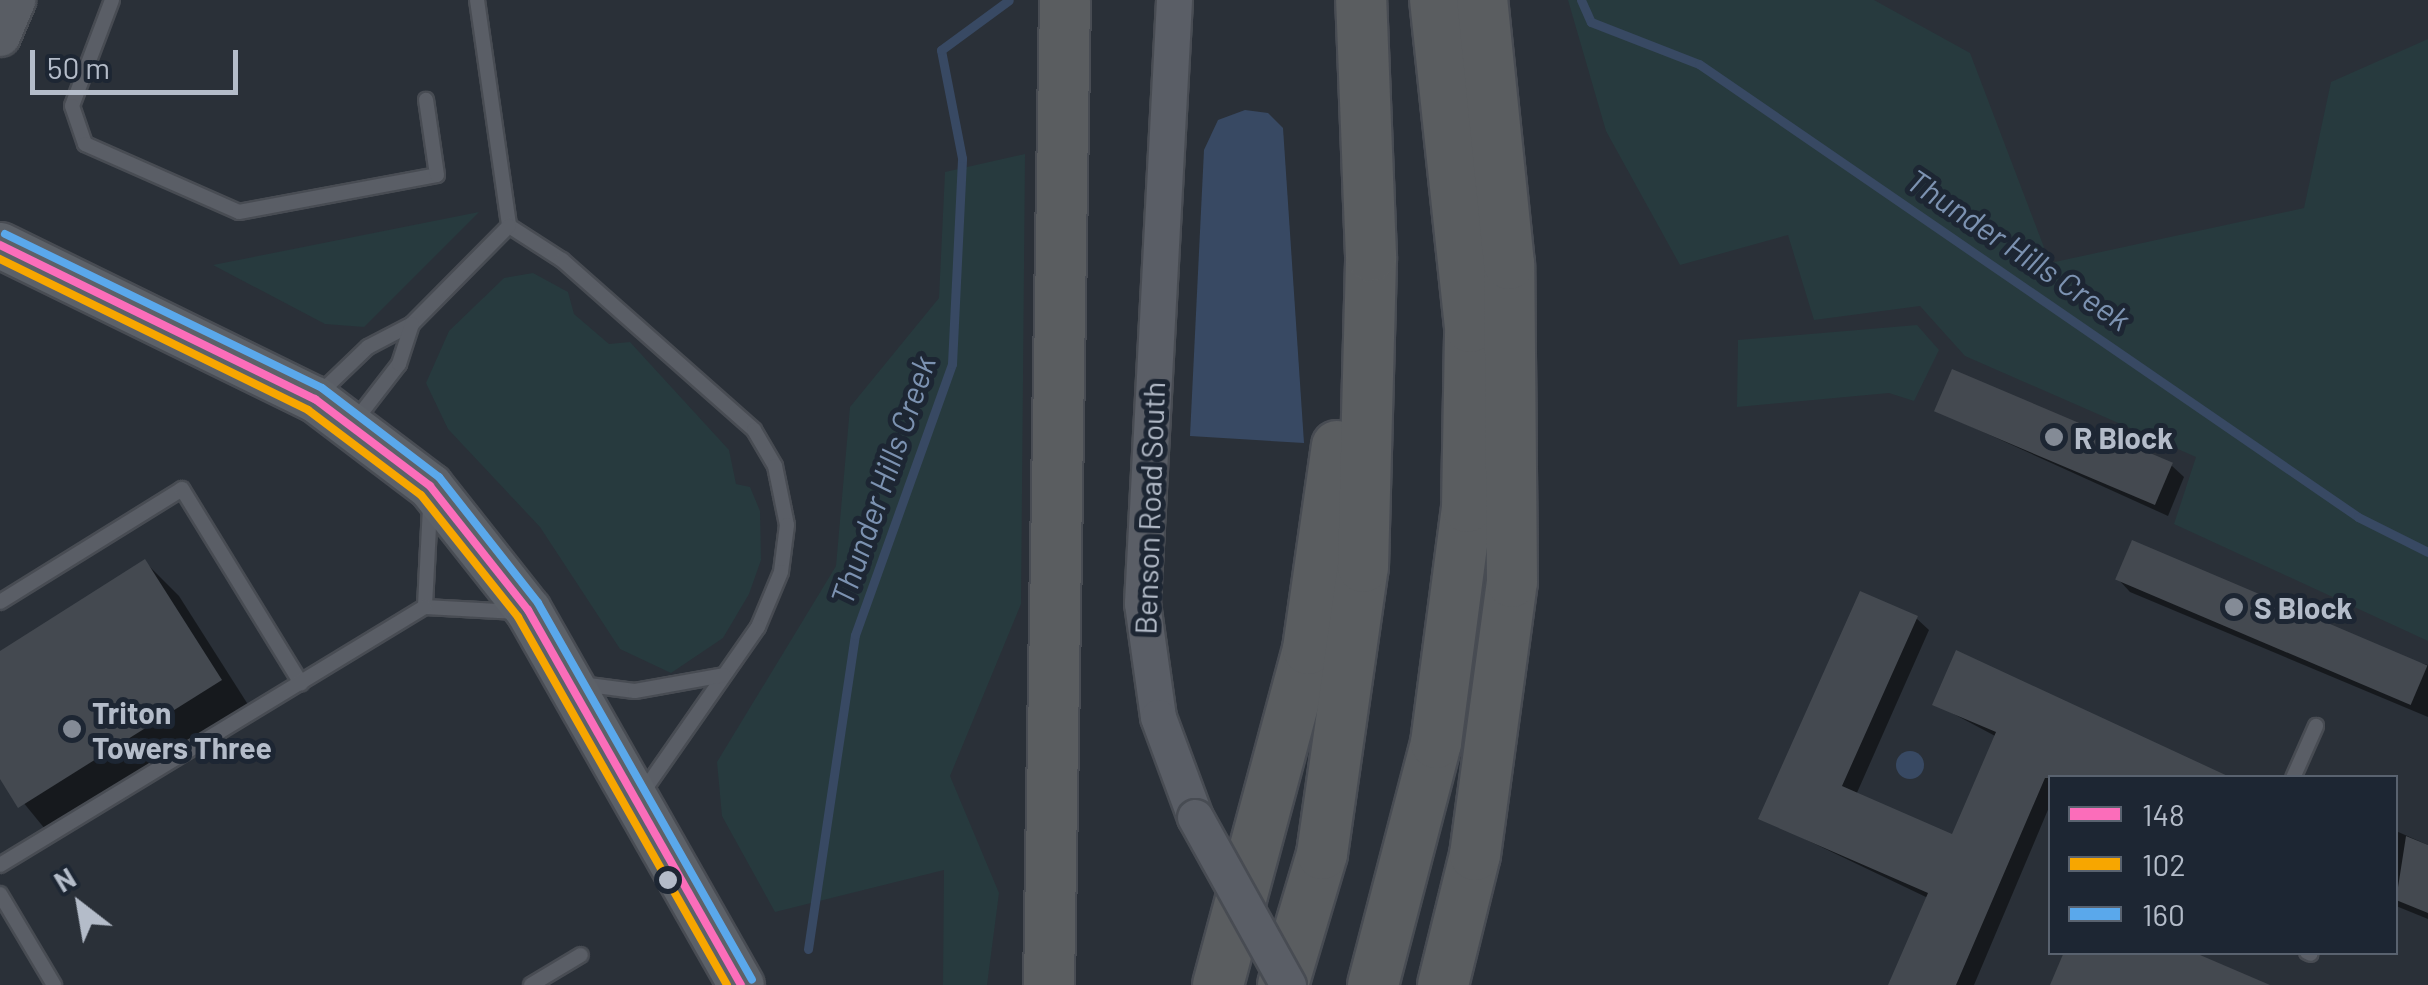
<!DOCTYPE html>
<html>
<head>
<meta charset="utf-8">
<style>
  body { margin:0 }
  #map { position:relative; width:2428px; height:985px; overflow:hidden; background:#2a3038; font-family:Barlow,sans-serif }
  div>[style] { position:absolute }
  .green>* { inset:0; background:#273a3e }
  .water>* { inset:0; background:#384963 }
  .round { border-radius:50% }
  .shadow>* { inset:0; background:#0007 }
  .stream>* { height:9px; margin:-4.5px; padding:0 4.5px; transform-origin:4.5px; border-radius:4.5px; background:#384963 }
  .building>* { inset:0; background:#444950; transform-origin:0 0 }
  .roads { filter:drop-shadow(2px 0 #484c53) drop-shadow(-2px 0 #484c53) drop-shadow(0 2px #484c53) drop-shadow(0 -2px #484c53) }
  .service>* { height:14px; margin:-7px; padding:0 7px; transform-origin:7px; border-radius:7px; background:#5a5e66 }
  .tertiary>* { height:35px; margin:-17.5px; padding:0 17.5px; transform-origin:17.5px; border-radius:17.5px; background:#5a5e66 }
  .secondary>* { height:40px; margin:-20px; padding:0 20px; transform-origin:20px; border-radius:20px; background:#595d64 }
  .primary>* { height:45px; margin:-22.5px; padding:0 22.5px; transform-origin:22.5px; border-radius:22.5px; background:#5c6168 }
  .motorway>* { height:50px; margin:-25px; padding:0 25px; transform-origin:25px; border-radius:25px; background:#5a5d60 }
  .bridges { filter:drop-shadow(2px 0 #484c53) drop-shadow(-2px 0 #484c53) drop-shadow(0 2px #484c53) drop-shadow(0 -2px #484c53) }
  .tertiary-bridge>* { height:35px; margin:-17.5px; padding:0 17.5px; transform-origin:17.5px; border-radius:17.5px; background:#5a5e66 }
  .bus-1>* { height:8px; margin:-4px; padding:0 4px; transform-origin:4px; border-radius:4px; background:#fb6dba }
  .bus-2>* { height:8px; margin:-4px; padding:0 4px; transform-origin:4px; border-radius:4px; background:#f7a600 }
  .bus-3>* { height:8px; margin:-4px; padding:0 4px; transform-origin:4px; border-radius:4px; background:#5aa8eb }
  .dots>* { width:28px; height:28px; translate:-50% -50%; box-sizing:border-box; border:5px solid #1d2633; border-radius:50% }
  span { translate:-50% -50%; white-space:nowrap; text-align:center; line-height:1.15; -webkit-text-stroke:10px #1d2633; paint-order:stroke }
  .poi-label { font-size:30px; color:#b4bcc9; font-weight:700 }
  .left { translate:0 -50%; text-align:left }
  .street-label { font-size:30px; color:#b4bcc9 }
  .water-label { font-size:32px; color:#7c92b1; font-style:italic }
  .legend { position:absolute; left:2048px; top:775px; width:350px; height:180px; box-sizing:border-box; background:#1d2633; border:2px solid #59626f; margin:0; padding:12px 18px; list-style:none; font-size:30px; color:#b4bcc9 }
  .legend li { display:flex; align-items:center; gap:20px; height:50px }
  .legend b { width:50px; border:2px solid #59626f }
  .north { position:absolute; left:30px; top:855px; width:100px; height:100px; -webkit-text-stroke:8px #1d2633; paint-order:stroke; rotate:329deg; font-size:28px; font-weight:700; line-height:40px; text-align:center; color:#b4bcc9 }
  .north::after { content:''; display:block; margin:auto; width:35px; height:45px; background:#b4bcc9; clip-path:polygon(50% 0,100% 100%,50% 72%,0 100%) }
  .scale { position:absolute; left:30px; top:50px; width:208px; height:45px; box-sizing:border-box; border:5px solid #b4bcc9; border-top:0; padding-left:12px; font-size:30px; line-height:35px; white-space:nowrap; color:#b4bcc9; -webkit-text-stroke:8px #1d2633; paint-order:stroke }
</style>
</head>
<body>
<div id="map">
  <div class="green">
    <i style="clip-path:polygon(1568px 0,1874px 0,1970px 53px,2050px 263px,2304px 208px,2331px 82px,2428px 39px,2428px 641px,2174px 524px,2196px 457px,1965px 356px,1920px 306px,1814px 320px,1788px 235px,1680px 265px,1606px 131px)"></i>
    <i style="clip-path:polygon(1025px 154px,1021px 604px,950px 776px,999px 893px,987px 985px,943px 985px,944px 870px,775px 912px,722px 816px,717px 762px,836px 566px,850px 407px,939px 298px,945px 172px)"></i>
    <i style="clip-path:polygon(479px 212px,364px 327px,325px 324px,213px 265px)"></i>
    <i style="clip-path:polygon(533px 273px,568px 292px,574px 314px,609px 344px,630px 342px,729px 450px,736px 484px,750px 487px,760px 511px,761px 560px,749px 594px,723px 638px,671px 673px,620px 649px,540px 527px,448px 429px,426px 383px,449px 331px,504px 278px)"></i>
    <i style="clip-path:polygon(1917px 325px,1939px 350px,1914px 401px,1889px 393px,1737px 407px,1738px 340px)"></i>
  </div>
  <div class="water">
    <i style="clip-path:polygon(1245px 110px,1268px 113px,1283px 128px,1304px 443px,1190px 436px,1204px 150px,1218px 120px)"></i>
    <i class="round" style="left:1896px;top:751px;width:28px;height:28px"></i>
  </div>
  <div class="shadow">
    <i style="clip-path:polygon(1937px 411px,2171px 465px,2184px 477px,2168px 516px)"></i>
    <i style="clip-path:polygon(145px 562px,179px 596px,254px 714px,54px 840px,0 774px,0 654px)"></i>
    <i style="clip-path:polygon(2118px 579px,2428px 665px,2428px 717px,2130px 592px)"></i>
    <i style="clip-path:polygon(1916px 618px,1929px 630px,1856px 795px,1953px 838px,1997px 737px,1935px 704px,2230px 778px,2050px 778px,2050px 805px,1974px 985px,1891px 985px,1928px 898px,1761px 818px)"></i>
    <i style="clip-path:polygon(2396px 831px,2428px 845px,2428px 919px,2396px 906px)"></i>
  </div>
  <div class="stream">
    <i style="left:1581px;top:0;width:24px;rotate:66deg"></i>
    <i style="left:1591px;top:22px;width:116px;rotate:21.3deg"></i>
    <i style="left:1699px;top:64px;width:800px;rotate:34.5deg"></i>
    <i style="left:2358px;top:517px;width:78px;rotate:26.6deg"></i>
    <i style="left:808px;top:949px;width:317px;rotate:-81.5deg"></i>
    <i style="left:855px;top:635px;width:288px;rotate:-70.3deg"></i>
    <i style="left:952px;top:364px;width:206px;rotate:-87.2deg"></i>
    <i style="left:962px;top:158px;width:110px;rotate:-101deg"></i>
    <i style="left:941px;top:50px;width:84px;rotate:-36.3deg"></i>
  </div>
  <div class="building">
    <i style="left:1952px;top:369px;width:240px;height:46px;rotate:23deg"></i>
    <i style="left:2132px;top:540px;width:321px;height:43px;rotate:23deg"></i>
    <i style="clip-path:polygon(145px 559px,222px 680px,18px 808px,0 779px,0 651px)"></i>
    <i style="clip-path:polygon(1860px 591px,1918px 616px,1842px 786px,1952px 834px,1996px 732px,1932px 705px,1956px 650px,2232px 778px,2045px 778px,1956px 985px,1888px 985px,1928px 893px,1758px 819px)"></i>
    <i style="clip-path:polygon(2406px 836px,2428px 845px,2428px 913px,2396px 900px)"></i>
    <i style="clip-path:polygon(2064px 952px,2193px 952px,2270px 985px,2050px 985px)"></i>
  </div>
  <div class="roads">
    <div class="service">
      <i style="left:112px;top:0;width:113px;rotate:110.7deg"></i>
      <i style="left:72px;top:106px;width:40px;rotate:71.1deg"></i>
      <i style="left:85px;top:144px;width:168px;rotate:23.8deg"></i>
      <i style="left:239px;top:212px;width:201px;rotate:-10.6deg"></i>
      <i style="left:437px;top:175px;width:76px;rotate:-98.3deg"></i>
      <i style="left:477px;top:0;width:228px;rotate:81.9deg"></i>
      <i style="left:509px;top:226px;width:63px;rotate:32.7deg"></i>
      <i style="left:562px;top:260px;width:256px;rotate:41.5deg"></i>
      <i style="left:754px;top:430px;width:42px;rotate:59.7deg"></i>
      <i style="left:775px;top:466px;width:60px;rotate:78.5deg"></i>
      <i style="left:787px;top:525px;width:47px;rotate:97.3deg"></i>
      <i style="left:781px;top:572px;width:60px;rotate:112.7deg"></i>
      <i style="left:758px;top:627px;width:203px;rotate:124.9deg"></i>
      <i style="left:320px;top:393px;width:66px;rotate:-43.8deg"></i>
      <i style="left:368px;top:347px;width:50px;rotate:-27.6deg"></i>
      <i style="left:412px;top:324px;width:138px;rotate:-45.3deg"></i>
      <i style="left:355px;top:421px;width:72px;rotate:-52.3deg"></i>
      <i style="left:399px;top:364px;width:42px;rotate:-72deg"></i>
      <i style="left:430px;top:507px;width:100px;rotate:92.9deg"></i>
      <i style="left:425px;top:607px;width:92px;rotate:3.1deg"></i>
      <i style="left:0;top:602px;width:214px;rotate:-31.8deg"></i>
      <i style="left:182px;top:489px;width:228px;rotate:58.5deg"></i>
      <i style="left:581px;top:684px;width:54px;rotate:7.4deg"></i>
      <i style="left:635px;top:691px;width:90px;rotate:-10.2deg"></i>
      <i style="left:2293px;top:778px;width:57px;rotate:-66.1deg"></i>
      <i style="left:0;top:865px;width:497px;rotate:-31.3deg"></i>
      <i style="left:0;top:894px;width:106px;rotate:59.3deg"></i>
      <i style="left:2307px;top:952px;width:4px;rotate:27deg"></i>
      <i style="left:531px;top:985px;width:58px;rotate:-31deg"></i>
    </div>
    <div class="tertiary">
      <i style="left:1174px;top:0;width:604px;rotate:93.04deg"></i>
      <i style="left:1142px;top:603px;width:115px;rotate:82deg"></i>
      <i style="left:1158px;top:717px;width:107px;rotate:69.7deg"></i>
    </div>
    <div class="secondary">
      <i style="left:0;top:36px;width:39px;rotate:-67deg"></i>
    </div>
    <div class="primary">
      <i style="left:0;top:245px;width:351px;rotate:26.1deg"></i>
      <i style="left:315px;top:399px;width:144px;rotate:37.1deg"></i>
      <i style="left:430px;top:486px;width:158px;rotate:51.7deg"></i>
      <i style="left:528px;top:610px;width:431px;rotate:60.4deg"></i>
    </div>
    <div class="motorway">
      <i style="left:1049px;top:985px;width:985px;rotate:-89.07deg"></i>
      <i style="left:1218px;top:985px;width:348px;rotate:-75deg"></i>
      <i style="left:1308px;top:649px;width:205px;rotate:-81.9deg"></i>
      <i style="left:1283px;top:985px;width:137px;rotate:-73.4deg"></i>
      <i style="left:1322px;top:854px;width:290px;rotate:-81.9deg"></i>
      <i style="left:1363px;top:567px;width:311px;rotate:-88.5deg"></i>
      <i style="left:1371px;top:256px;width:256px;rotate:-92.2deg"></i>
      <i style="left:1373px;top:985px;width:250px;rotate:-75.4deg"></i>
      <i style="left:1436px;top:743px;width:238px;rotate:-82.5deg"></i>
      <i style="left:1467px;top:507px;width:180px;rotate:-89deg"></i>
      <i style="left:1470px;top:327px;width:329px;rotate:-96.1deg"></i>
      <i style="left:1443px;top:985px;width:134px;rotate:-76.2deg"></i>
      <i style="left:1475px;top:855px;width:275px;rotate:-82.3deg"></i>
      <i style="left:1512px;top:582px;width:318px;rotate:-90.5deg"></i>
      <i style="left:1509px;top:264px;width:265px;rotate:-95.8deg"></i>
    </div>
  </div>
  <div class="bridges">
    <div class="tertiary-bridge">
      <i style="left:1195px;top:817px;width:192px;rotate:61deg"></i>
    </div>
  </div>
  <div class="bus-1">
    <i style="left:0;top:245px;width:351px;rotate:26.1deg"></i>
    <i style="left:315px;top:399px;width:144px;rotate:37.1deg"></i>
    <i style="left:430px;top:486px;width:158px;rotate:51.7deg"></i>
    <i style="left:528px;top:610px;width:431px;rotate:60.4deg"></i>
  </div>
  <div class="bus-2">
    <i style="left:0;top:259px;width:343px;rotate:26.1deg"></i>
    <i style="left:308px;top:410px;width:141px;rotate:37deg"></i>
    <i style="left:421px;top:495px;width:156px;rotate:51.5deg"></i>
    <i style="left:518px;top:617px;width:423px;rotate:60.4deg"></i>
  </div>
  <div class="bus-3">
    <i style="left:5px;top:234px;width:352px;rotate:25.9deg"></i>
    <i style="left:322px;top:388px;width:147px;rotate:37.3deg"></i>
    <i style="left:439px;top:477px;width:160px;rotate:51.8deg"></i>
    <i style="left:538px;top:603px;width:433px;rotate:60.4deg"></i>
  </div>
  <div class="dots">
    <i style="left:2054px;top:437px;background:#848b96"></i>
    <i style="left:2234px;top:607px;background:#848b96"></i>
    <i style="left:72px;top:729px;background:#848b96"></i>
    <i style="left:668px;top:880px;background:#b4bcc9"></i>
  </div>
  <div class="poi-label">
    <span class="left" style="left:2074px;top:437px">R Block</span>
    <span class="left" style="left:2254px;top:607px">S Block</span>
    <span class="left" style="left:92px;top:729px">Triton<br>Towers Three</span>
  </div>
  <div class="street-label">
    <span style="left:1149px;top:508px;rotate:-88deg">Benson Road South</span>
  </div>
  <div class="water-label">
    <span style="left:2019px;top:249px;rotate:34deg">Thunder Hills Creek</span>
    <span style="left:882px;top:480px;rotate:-71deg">Thunder Hills Creek</span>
  </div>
  <ul class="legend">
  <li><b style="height:12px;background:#fb6dba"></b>148</li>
  <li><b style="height:12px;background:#f7a600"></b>102</li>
  <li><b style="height:12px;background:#5aa8eb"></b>160</li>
  </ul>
  <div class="north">N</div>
  <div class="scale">50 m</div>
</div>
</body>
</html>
